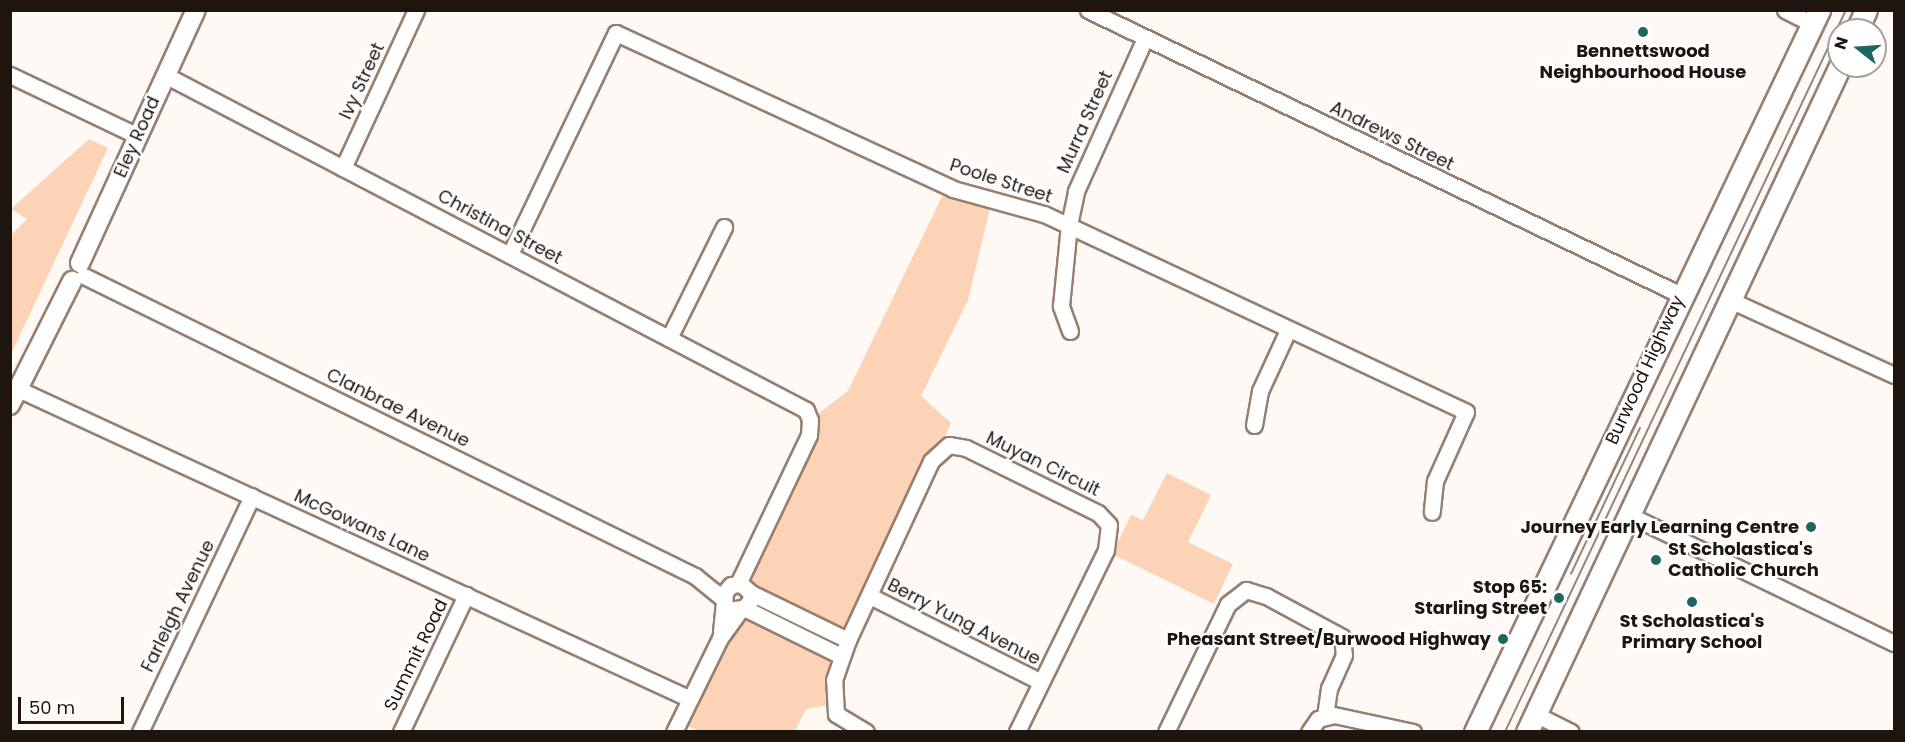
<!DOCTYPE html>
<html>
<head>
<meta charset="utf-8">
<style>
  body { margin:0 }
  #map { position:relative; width:1905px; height:742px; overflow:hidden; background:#fff9f6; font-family:Poppins,sans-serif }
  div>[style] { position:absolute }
  .green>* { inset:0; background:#fcd3b6 }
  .roads { filter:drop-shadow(2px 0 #977f6f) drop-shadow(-2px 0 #977f6f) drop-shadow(0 2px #977f6f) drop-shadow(0 -2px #977f6f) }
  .minor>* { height:15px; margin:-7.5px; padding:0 7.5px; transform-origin:7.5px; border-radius:7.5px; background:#fff }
  .major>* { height:18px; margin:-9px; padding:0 9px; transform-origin:9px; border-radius:9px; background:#fff }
  .highway>* { height:21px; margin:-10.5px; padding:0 10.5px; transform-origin:10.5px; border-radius:10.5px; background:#fff }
  .tram>* { height:1.5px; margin:-0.75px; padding:0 0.75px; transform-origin:0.75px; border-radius:0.75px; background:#8d8681 }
  .dots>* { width:16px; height:16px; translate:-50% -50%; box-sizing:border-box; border:3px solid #fff; border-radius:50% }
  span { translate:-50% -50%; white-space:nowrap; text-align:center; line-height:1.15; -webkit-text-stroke:4.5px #fff; paint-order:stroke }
  .poi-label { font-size:18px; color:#1e150f; font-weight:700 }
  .right { translate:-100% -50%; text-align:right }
  .left { translate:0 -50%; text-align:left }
  .street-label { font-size:18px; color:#1e150f }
  .frame { position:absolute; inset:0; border:12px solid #1e150f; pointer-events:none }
  .north { position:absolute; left:1827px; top:18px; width:60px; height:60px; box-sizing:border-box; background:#fff; border:2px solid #a5a19f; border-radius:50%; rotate:287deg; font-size:16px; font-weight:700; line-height:24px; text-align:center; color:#1e150f }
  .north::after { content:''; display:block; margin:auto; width:21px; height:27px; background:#1d675f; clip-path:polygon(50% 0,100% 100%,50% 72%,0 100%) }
  .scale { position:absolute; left:18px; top:697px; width:106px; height:27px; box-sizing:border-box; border:3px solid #1e150f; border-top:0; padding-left:8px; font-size:18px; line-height:21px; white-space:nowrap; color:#1e150f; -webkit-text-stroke:4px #fff; paint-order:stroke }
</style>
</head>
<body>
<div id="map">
  <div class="green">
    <i style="clip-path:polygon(89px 139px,108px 148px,11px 354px,11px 235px,27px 219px,11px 209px)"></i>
    <i style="clip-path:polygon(947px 186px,992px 200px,968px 300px,921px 396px,951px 423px,870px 596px,833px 704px,806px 709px,795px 731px,699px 731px,685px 725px,749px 591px,758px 539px,810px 420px,848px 391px)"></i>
    <i style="clip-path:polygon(1167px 473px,1211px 495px,1188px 542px,1233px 564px,1214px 604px,1112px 554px,1131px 515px,1143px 520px)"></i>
  </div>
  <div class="roads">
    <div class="minor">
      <i style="left:1088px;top:10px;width:658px;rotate:25.67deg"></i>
      <i style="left:1785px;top:10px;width:31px;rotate:27deg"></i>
      <i style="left:10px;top:75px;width:142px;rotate:25.5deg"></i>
      <i style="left:165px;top:75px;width:723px;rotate:27.59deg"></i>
      <i style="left:806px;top:410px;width:11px;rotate:68deg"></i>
      <i style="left:810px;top:420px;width:15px;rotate:94deg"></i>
      <i style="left:809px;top:435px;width:165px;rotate:115.5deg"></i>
      <i style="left:343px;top:168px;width:174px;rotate:-65.2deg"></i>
      <i style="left:510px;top:254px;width:245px;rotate:-64.4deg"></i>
      <i style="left:616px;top:33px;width:371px;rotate:24.8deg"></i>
      <i style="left:953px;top:189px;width:94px;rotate:15.4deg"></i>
      <i style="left:1044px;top:214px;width:466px;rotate:25.1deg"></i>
      <i style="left:1466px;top:412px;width:76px;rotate:114.2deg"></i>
      <i style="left:1435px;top:481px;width:31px;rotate:96deg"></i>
      <i style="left:84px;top:276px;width:681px;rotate:26.15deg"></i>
      <i style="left:695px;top:576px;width:38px;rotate:39deg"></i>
      <i style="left:1730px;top:300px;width:180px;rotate:24.6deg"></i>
      <i style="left:1070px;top:331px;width:27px;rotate:-110deg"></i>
      <i style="left:1061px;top:306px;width:81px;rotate:-84.4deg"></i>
      <i style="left:1069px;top:225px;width:35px;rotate:-78deg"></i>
      <i style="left:1076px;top:191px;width:168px;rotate:-65.7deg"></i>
      <i style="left:669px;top:338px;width:124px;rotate:-63.6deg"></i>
      <i style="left:18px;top:389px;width:740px;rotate:24.76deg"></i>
      <i style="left:1254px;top:425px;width:35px;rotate:-80deg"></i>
      <i style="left:1260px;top:391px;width:67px;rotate:-65.3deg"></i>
      <i style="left:1629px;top:515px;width:294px;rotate:25.8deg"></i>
      <i style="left:751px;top:593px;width:108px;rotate:25.9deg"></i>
      <i style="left:870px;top:596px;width:191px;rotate:26.7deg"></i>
      <i style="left:744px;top:608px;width:108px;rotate:26.3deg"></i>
      <i style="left:721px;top:632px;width:40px;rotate:-84.3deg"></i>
      <i style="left:725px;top:592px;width:9px;rotate:-49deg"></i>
      <i style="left:731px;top:585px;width:10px;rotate:-6deg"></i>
      <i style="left:741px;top:584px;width:13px;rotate:42deg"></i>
      <i style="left:751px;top:593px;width:8px;rotate:97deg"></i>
      <i style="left:750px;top:601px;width:9px;rotate:131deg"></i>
      <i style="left:744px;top:608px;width:10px;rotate:174deg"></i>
      <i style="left:1535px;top:714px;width:40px;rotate:26.6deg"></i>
      <i style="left:140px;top:732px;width:261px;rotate:-64.6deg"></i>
      <i style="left:401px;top:732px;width:152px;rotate:-64.6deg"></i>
      <i style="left:674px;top:732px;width:105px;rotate:-63.9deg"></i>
      <i style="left:720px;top:638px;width:36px;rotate:-54deg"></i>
      <i style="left:866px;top:732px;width:35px;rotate:-149deg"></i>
      <i style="left:836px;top:714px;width:34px;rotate:-93deg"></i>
      <i style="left:834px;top:680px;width:42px;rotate:-70.7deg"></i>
      <i style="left:848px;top:640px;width:197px;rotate:-65.1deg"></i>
      <i style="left:931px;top:461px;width:24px;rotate:-42deg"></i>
      <i style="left:949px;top:445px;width:17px;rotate:10deg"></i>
      <i style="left:966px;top:448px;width:147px;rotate:26.2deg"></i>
      <i style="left:1098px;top:513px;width:16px;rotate:47deg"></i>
      <i style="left:1109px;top:525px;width:25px;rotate:97deg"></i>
      <i style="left:1106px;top:550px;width:203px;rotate:116.1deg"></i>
      <i style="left:1166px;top:732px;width:142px;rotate:-64.2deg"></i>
      <i style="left:1228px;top:604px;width:23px;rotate:-38deg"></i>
      <i style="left:1246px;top:590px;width:21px;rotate:17deg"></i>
      <i style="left:1266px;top:596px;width:86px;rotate:28.3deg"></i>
      <i style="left:1342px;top:637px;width:18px;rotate:84deg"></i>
      <i style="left:1344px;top:655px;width:36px;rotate:114deg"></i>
      <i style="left:1329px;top:688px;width:28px;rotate:98deg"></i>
      <i style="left:1309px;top:732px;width:16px;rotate:-55deg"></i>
      <i style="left:1318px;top:719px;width:16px;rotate:-14deg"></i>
      <i style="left:1334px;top:715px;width:81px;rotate:12.1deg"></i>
    </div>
    <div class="major">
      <i style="left:80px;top:263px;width:278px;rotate:-65.4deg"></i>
      <i style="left:10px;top:405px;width:139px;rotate:-63.4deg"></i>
    </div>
    <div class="highway">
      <i style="left:1857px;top:30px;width:22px;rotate:-66deg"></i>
      <i style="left:1475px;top:732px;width:800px;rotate:-64.52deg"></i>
      <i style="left:1527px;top:732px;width:736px;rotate:-64.83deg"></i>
    </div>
  </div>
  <div class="tram">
    <i style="left:1571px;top:574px;width:161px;rotate:-64.7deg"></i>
    <i style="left:1505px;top:732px;width:798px;rotate:-64.72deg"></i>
  </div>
  <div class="dots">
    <i style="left:1643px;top:32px;background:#1d675f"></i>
    <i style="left:1811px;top:527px;background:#1d675f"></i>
    <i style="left:1656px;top:560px;background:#1d675f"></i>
    <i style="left:1559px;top:598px;background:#1d675f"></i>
    <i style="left:1692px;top:602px;background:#1d675f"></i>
    <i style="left:1503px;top:639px;background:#1d675f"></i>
  </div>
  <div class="poi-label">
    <span style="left:1643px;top:62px">Bennettswood<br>Neighbourhood House</span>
    <span class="right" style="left:1799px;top:527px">Journey Early Learning Centre</span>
    <span class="left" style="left:1668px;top:560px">St Scholastica's<br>Catholic Church</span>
    <span class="right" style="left:1547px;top:598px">Stop 65:<br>Starling Street</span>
    <span style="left:1692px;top:632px">St Scholastica's<br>Primary School</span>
    <span class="right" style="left:1491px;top:639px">Pheasant Street/Burwood Highway</span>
  </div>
  <div class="street-label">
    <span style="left:362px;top:81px;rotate:-65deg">Ivy Street</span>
    <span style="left:1085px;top:122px;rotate:-66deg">Murra Street</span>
    <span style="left:1392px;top:136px;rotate:26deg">Andrews Street</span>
    <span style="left:137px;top:137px;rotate:-66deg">Eley Road</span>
    <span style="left:1001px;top:181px;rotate:18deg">Poole Street</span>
    <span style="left:500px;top:227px;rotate:28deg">Christina Street</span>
    <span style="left:1645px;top:370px;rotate:-65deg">Burwood Highway</span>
    <span style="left:398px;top:408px;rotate:26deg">Clanbrae Avenue</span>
    <span style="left:1043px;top:464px;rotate:26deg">Muyan Circuit</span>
    <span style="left:362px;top:526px;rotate:25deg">McGowans Lane</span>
    <span style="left:178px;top:606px;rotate:-64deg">Farleigh Avenue</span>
    <span style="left:964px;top:622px;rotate:27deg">Berry Yung Avenue</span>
    <span style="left:416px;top:655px;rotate:-64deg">Summit Road</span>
  </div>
  <div class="frame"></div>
  <div class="north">N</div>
  <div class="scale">50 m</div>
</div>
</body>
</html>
